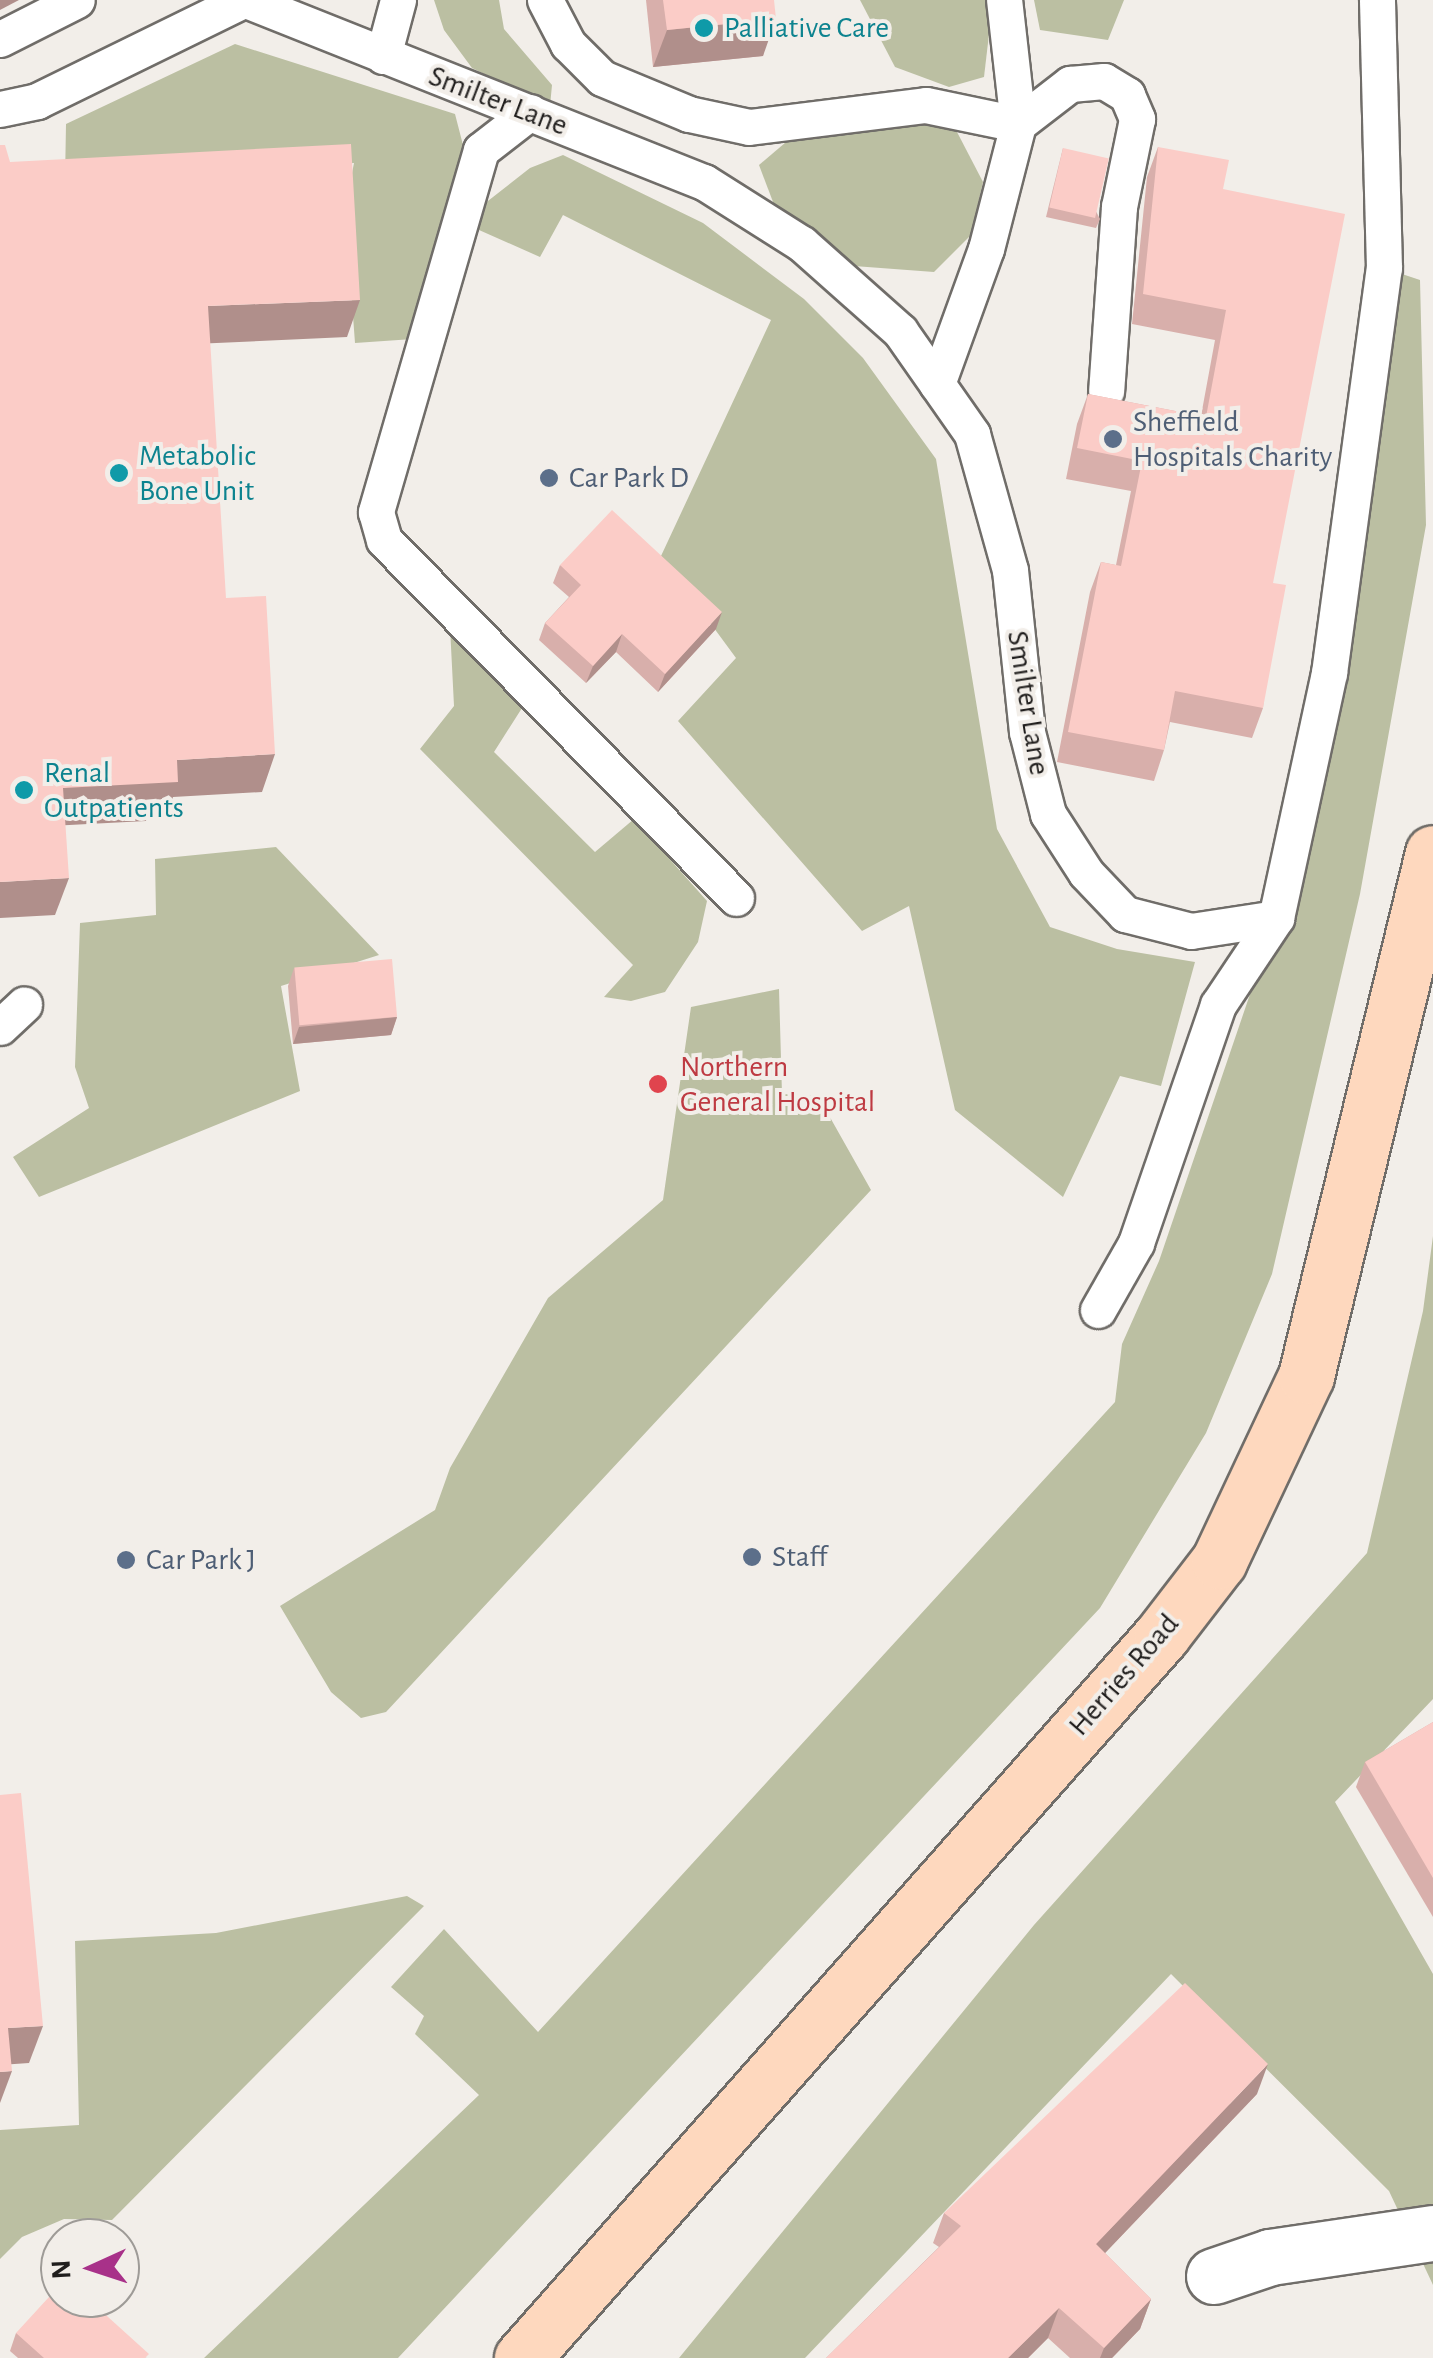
<!DOCTYPE html>
<html>
<head>
<meta charset="utf-8">
<style>
  body { margin:0 }
  #map { position:relative; width:1433px; height:2358px; overflow:hidden; background:#f2eee9; font-family:"Alegreya Sans",sans-serif }
  div>[style] { position:absolute }
  .green>* { inset:0; background:#bbbfa2 }
  .roads { filter:drop-shadow(2px 0 #706d69) drop-shadow(-2px 0 #706d69) drop-shadow(0 2px #706d69) drop-shadow(0 -2px #706d69) }
  .lane>* { height:35px; margin:-17.5px; padding:0 17.5px; transform-origin:17.5px; border-radius:17.5px; background:#fff }
  .street>* { height:55px; margin:-27.5px; padding:0 27.5px; transform-origin:27.5px; border-radius:27.5px; background:#fff }
  .primary>* { height:55px; margin:-27.5px; padding:0 27.5px; transform-origin:27.5px; border-radius:27.5px; background:#fed8be }
  .wall>* { inset:0; background:#d8afab }
  .shaded-wall>* { inset:0; background:#b08f8b }
  .building>* { inset:0; background:#fbccc7; transform-origin:0 0 }
  .dots>* { width:28px; height:28px; translate:-50% -50%; box-sizing:border-box; border:5px solid #f2eee9; border-radius:50% }
  span { translate:-50% -50%; white-space:nowrap; text-align:center; line-height:1.15; -webkit-text-stroke:8px #f2eee9; paint-order:stroke }
  .culture-label { font-size:30px; color:#0d838f }
  .left { translate:0 -50%; text-align:left }
  .street-label { font-size:30px; color:#201e1d }
  .service-label { font-size:30px; color:#4e5e75 }
  .health-label { font-size:30px; color:#be3a42 }
  .north { position:absolute; left:40px; top:2218px; width:100px; height:100px; box-sizing:border-box; background:#f2eee9; border:2px solid #9e9b97; border-radius:50%; rotate:267deg; font-size:28px; font-weight:700; line-height:40px; text-align:center; color:#201e1d }
  .north::after { content:''; display:block; margin:auto; width:35px; height:45px; background:#a83189; clip-path:polygon(50% 0,100% 100%,50% 72%,0 100%) }
</style>
</head>
<body>
<div id="map">
  <div class="green">
    <i style="clip-path:polygon(434px 0,499px 0,504px 29px,552px 85px,550px 106px,472px 68px,444px 30px)"></i>
    <i style="clip-path:polygon(860px 0,993px 0,984px 77px,949px 87px,895px 67px)"></i>
    <i style="clip-path:polygon(1034px 0,1124px 0,1108px 40px,1040px 30px)"></i>
    <i style="clip-path:polygon(235px 44px,455px 114px,463px 145px,413px 339px,355px 343px,345px 208px,354px 163px,65px 180px,66px 124px)"></i>
    <i style="clip-path:polygon(920px 118px,957px 132px,983px 182px,971px 235px,934px 272px,854px 266px,778px 215px,759px 165px,799px 131px)"></i>
    <i style="clip-path:polygon(563px 155px,703px 223px,804px 299px,863px 358px,936px 459px,997px 829px,1050px 927px,1117px 949px,1195px 962px,1161px 1086px,1120px 1076px,1063px 1197px,955px 1110px,909px 906px,862px 931px,678px 721px,736px 658px,661px 556px,771px 320px,563px 215px,540px 257px,461px 222px,530px 168px)"></i>
    <i style="clip-path:polygon(1384px 268px,1420px 280px,1426px 525px,1360px 894px,1272px 1274px,1206px 1433px,1100px 1608px,398px 2358px,204px 2358px,479px 2095px,415px 2034px,424px 2016px,391px 1987px,444px 1929px,538px 2032px,1115px 1402px,1122px 1344px,1159px 1261px,1276px 918px)"></i>
    <i style="clip-path:polygon(450px 627px,522px 708px,494px 752px,595px 852px,634px 819px,707px 901px,698px 942px,665px 992px,631px 1001px,604px 997px,633px 965px,420px 749px,454px 706px)"></i>
    <i style="clip-path:polygon(276px 847px,379px 955px,281px 986px,300px 1091px,39px 1197px,13px 1157px,89px 1108px,75px 1067px,80px 923px,156px 915px,155px 859px)"></i>
    <i style="clip-path:polygon(779px 989px,782px 1094px,818px 1096px,871px 1190px,386px 1712px,361px 1718px,331px 1692px,280px 1606px,435px 1510px,450px 1468px,548px 1298px,663px 1200px,691px 1007px)"></i>
    <i style="clip-path:polygon(1433px 1236px,1433px 1699px,1335px 1802px,1433px 1974px,1433px 2285px,1389px 2191px,1171px 1974px,805px 2358px,679px 2358px,1034px 1925px,1367px 1553px,1423px 1311px)"></i>
    <i style="clip-path:polygon(407px 1896px,424px 1906px,112px 2220px,64px 2219px,22px 2237px,0 2259px,0 2130px,79px 2125px,75px 1941px,216px 1933px)"></i>
  </div>
  <div class="roads">
    <div class="lane">
      <i style="left:246px;top:0;width:493px;rotate:21.7deg"></i>
      <i style="left:704px;top:182px;width:116px;rotate:32.3deg"></i>
      <i style="left:802px;top:244px;width:131px;rotate:41.6deg"></i>
      <i style="left:900px;top:331px;width:126px;rotate:55deg"></i>
      <i style="left:972px;top:434px;width:141px;rotate:74.4deg"></i>
      <i style="left:1010px;top:570px;width:163px;rotate:84deg"></i>
      <i style="left:1027px;top:732px;width:85px;rotate:75.6deg"></i>
      <i style="left:1048px;top:814px;width:70px;rotate:57.2deg"></i>
      <i style="left:1086px;top:873px;width:57px;rotate:46.4deg"></i>
      <i style="left:1125px;top:914px;width:68px;rotate:14.4deg"></i>
      <i style="left:1191px;top:931px;width:86px;rotate:-8.7deg"></i>
      <i style="left:1276px;top:918px;width:251px;rotate:-77.8deg"></i>
      <i style="left:1329px;top:673px;width:409px;rotate:-82.3deg"></i>
      <i style="left:1384px;top:268px;width:268px;rotate:-91.5deg"></i>
      <i style="left:545px;top:0;width:50px;rotate:62.4deg"></i>
      <i style="left:568px;top:44px;width:48px;rotate:45deg"></i>
      <i style="left:602px;top:78px;width:94px;rotate:22.5deg"></i>
      <i style="left:689px;top:114px;width:61px;rotate:12.2deg"></i>
      <i style="left:749px;top:127px;width:178px;rotate:-7.1deg"></i>
      <i style="left:926px;top:105px;width:94px;rotate:11.7deg"></i>
      <i style="left:1018px;top:124px;width:125px;rotate:-96.4deg"></i>
      <i style="left:0;top:39px;width:86px;rotate:-26.9deg"></i>
      <i style="left:383px;top:56px;width:58px;rotate:-75deg"></i>
      <i style="left:0;top:109px;width:38px;rotate:-12deg"></i>
      <i style="left:37px;top:101px;width:229px;rotate:-26.1deg"></i>
      <i style="left:530px;top:112px;width:62px;rotate:142.2deg"></i>
      <i style="left:481px;top:150px;width:377px;rotate:106.2deg"></i>
      <i style="left:376px;top:512px;width:29px;rotate:74deg"></i>
      <i style="left:384px;top:540px;width:502px;rotate:45.48deg"></i>
      <i style="left:937px;top:384px;width:144px;rotate:-70.1deg"></i>
      <i style="left:986px;top:249px;width:129px;rotate:-75.6deg"></i>
      <i style="left:1018px;top:124px;width:66px;rotate:-37.6deg"></i>
      <i style="left:1070px;top:84px;width:34px;rotate:-5deg"></i>
      <i style="left:1104px;top:81px;width:27px;rotate:31deg"></i>
      <i style="left:1127px;top:95px;width:26px;rotate:67deg"></i>
      <i style="left:1137px;top:119px;width:90px;rotate:101.6deg"></i>
      <i style="left:1119px;top:207px;width:184px;rotate:94deg"></i>
      <i style="left:0;top:1027px;width:33px;rotate:-43deg"></i>
      <i style="left:1098px;top:1310px;width:77px;rotate:-60.4deg"></i>
      <i style="left:1136px;top:1243px;width:252px;rotate:-71deg"></i>
      <i style="left:1218px;top:1005px;width:105px;rotate:-56.3deg"></i>
    </div>
    <div class="street">
      <i style="left:1214px;top:2276px;width:59px;rotate:-18.7deg"></i>
      <i style="left:1270px;top:2257px;width:165px;rotate:-8.4deg"></i>
    </div>
    <div class="primary">
      <i style="left:522px;top:2358px;width:966px;rotate:-48.48deg"></i>
      <i style="left:1162px;top:1635px;width:93px;rotate:-52.4deg"></i>
      <i style="left:1219px;top:1561px;width:204px;rotate:-64.8deg"></i>
      <i style="left:1306px;top:1376px;width:538px;rotate:-76.35deg"></i>
    </div>
  </div>
  <div class="wall">
    <i style="clip-path:polygon(646px 0,774px 0,763px 56px,653px 67px)"></i>
    <i style="clip-path:polygon(1158px 147px,1223px 189px,1273px 583px,1263px 708px,1252px 738px,1170px 722px,1164px 750px,1154px 781px,1057px 762px,1090px 592px,1101px 562px,1116px 565px,1131px 491px,1066px 479px,1077px 424px,1088px 394px,1201px 416px,1215px 340px,1132px 324px,1147px 177px)"></i>
    <i style="clip-path:polygon(1063px 148px,1100px 219px,1096px 228px,1046px 217px)"></i>
    <i style="clip-path:polygon(560px 565px,716px 629px,658px 692px,616px 652px,586px 683px,539px 640px,545px 623px,569px 597px,553px 583px)"></i>
    <i style="clip-path:polygon(294px 968px,397px 1017px,391px 1035px,293px 1044px,288px 986px)"></i>
    <i style="clip-path:polygon(1433px 1722px,1433px 1917px,1356px 1787px,1365px 1762px)"></i>
    <i style="clip-path:polygon(1257px 2094px,1105px 2253px,1151px 2299px,1140px 2329px,1112px 2358px,1070px 2358px,1048px 2338px,1028px 2358px,826px 2358px,939px 2247px,933px 2243px,944px 2213px)"></i>
    <i style="clip-path:polygon(16px 2333px,147px 2358px,18px 2358px,10px 2351px)"></i>
  </div>
  <div class="shaded-wall">
    <i style="clip-path:polygon(0 0,19px 0,0 10px)"></i>
    <i style="clip-path:polygon(776px 19px,763px 56px,653px 67px,667px 30px)"></i>
    <i style="clip-path:polygon(360px 300px,347px 337px,194px 344px,208px 306px)"></i>
    <i style="clip-path:polygon(722px 612px,716px 629px,658px 692px,665px 674px)"></i>
    <i style="clip-path:polygon(622px 634px,616px 652px,586px 683px,593px 666px)"></i>
    <i style="clip-path:polygon(275px 754px,262px 792px,173px 797px,165px 820px,50px 826px,63px 788px,177px 760px)"></i>
    <i style="clip-path:polygon(69px 878px,55px 915px,0 918px,0 882px)"></i>
    <i style="clip-path:polygon(397px 1017px,391px 1035px,293px 1044px,299px 1027px)"></i>
    <i style="clip-path:polygon(43px 2026px,29px 2063px,0 2065px,8px 2028px)"></i>
    <i style="clip-path:polygon(1268px 2064px,1257px 2094px,1085px 2274px,1096px 2244px)"></i>
    <i style="clip-path:polygon(12px 2071px,0 2103px,0 2072px)"></i>
    <i style="clip-path:polygon(1151px 2299px,1140px 2329px,1112px 2358px,1100px 2358px,1104px 2348px)"></i>
    <i style="clip-path:polygon(1059px 2308px,1048px 2338px,1028px 2358px,1008px 2358px)"></i>
  </div>
  <div class="building">
    <i style="clip-path:polygon(663px 0,774px 0,776px 19px,667px 30px)"></i>
    <i style="clip-path:polygon(351px 144px,360px 300px,208px 306px,226px 598px,266px 596px,275px 754px,177px 760px,178px 782px,63px 788px,69px 878px,0 882px,0 145px,5px 145px,10px 162px)"></i>
    <i style="clip-path:polygon(1158px 147px,1229px 160px,1223px 189px,1345px 214px,1273px 583px,1286px 585px,1263px 708px,1175px 691px,1164px 750px,1068px 732px,1101px 562px,1121px 566px,1142px 461px,1077px 448px,1088px 394px,1206px 417px,1226px 310px,1143px 294px)"></i>
    <i style="left:1063px;top:148px;width:47px;height:61px;rotate:13deg"></i>
    <i style="clip-path:polygon(612px 510px,722px 612px,665px 674px,622px 634px,593px 666px,545px 623px,581px 585px,560px 565px)"></i>
    <i style="left:392px;top:959px;width:58px;height:98px;rotate:85deg"></i>
    <i style="clip-path:polygon(1433px 1722px,1433px 1878px,1365px 1762px)"></i>
    <i style="clip-path:polygon(21px 1793px,43px 2026px,8px 2028px,12px 2071px,0 2072px,0 1795px)"></i>
    <i style="clip-path:polygon(1185px 1983px,1268px 2064px,1096px 2244px,1151px 2299px,1104px 2348px,1059px 2308px,1008px 2358px,826px 2358px,961px 2226px,944px 2213px)"></i>
    <i style="clip-path:polygon(60px 2285px,60px 2298px,87px 2298px,149px 2354px,145px 2358px,44px 2358px,16px 2333px)"></i>
  </div>
  <div class="dots">
    <i style="left:704px;top:28px;background:#0f9aa8"></i>
    <i style="left:1113px;top:439px;background:#5c6f8a"></i>
    <i style="left:119px;top:473px;background:#0f9aa8"></i>
    <i style="left:549px;top:478px;background:#5c6f8a"></i>
    <i style="left:24px;top:790px;background:#0f9aa8"></i>
    <i style="left:658px;top:1084px;background:#e0444e"></i>
    <i style="left:752px;top:1557px;background:#5c6f8a"></i>
    <i style="left:126px;top:1560px;background:#5c6f8a"></i>
  </div>
  <div class="culture-label">
    <span class="left" style="left:724px;top:28px">Palliative Care</span>
    <span class="left" style="left:139px;top:473px">Metabolic<br>Bone Unit</span>
    <span class="left" style="left:44px;top:790px">Renal<br>Outpatients</span>
  </div>
  <div class="street-label">
    <span style="left:498px;top:101px;rotate:21deg">Smilter Lane</span>
    <span style="left:1028px;top:703px;rotate:81deg">Smilter Lane</span>
    <span style="left:1124px;top:1675px;rotate:-49deg">Herries Road</span>
  </div>
  <div class="service-label">
    <span class="left" style="left:1133px;top:439px">Sheffield<br>Hospitals Charity</span>
    <span class="left" style="left:569px;top:478px">Car Park D</span>
    <span class="left" style="left:772px;top:1557px">Staff</span>
    <span class="left" style="left:146px;top:1560px">Car Park J</span>
  </div>
  <div class="health-label">
    <span class="left" style="left:680px;top:1084px">Northern<br>General Hospital</span>
  </div>
  <div class="north">N</div>
</div>
</body>
</html>
